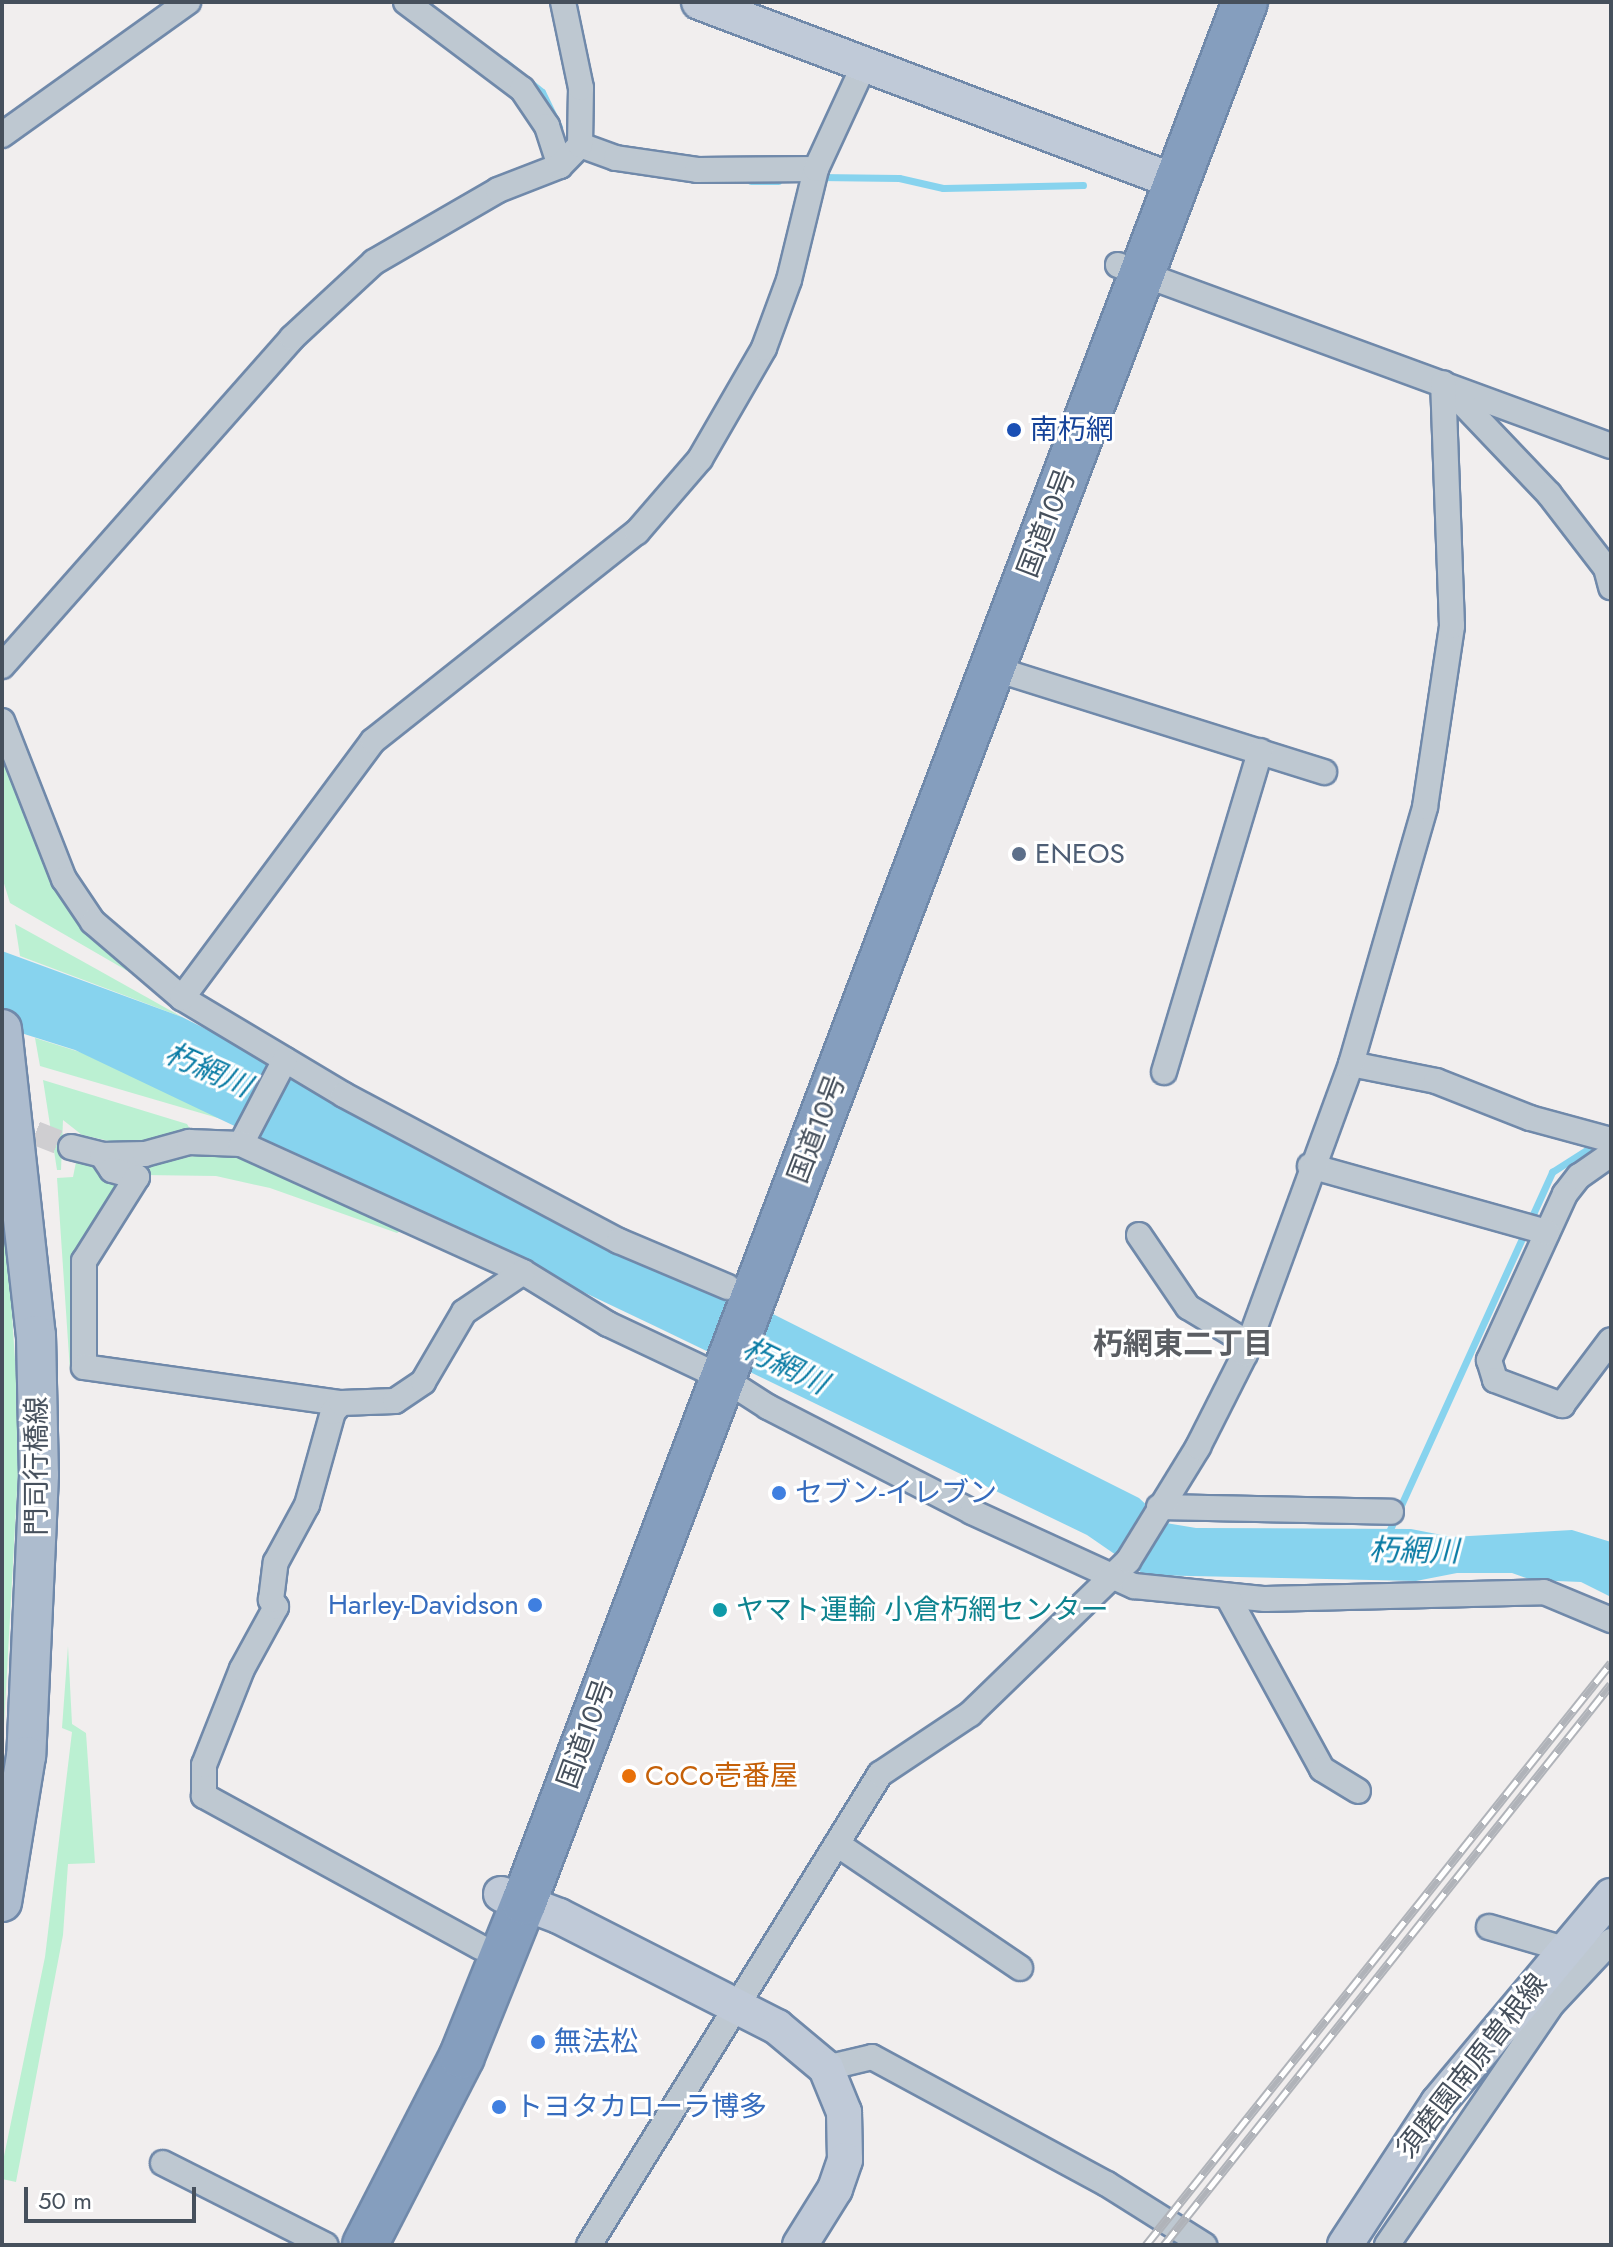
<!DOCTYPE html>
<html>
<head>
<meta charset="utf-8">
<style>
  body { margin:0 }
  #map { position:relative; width:1613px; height:2247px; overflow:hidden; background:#f1eeee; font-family:Jost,"Noto Sans JP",sans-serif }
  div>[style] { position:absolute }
  .green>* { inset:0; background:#bbf0d2 }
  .water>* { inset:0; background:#87d3ee }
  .stream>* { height:7px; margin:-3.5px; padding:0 3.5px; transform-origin:3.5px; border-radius:3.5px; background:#87d3ee }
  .street-tunnel>* { height:24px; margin-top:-12px; transform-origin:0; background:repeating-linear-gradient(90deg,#cfced1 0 24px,transparent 0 36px) }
  .roads { filter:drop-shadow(2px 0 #7089aa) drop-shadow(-2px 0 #7089aa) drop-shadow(0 2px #7089aa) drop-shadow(0 -2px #7089aa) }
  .street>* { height:24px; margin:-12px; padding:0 12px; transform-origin:12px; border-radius:12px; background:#bec8d1 }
  .secondary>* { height:34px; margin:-17px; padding:0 17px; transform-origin:17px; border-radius:17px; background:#c0cad8 }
  .primary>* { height:38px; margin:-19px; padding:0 19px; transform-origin:19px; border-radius:19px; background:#adbcce }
  .highway>* { height:44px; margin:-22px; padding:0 22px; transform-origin:22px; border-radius:22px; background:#859ebe }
  .rail>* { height:9px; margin-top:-4.5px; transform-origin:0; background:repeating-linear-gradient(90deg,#fff 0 18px,#b0b3b9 0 36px); box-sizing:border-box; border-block:2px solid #b0b3b9 }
  .dots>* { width:22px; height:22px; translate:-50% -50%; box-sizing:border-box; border:4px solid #fff; border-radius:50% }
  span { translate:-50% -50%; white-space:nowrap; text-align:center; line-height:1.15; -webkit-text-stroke:6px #fff; paint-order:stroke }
  .transit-label { font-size:28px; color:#164399 }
  .left { translate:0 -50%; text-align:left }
  .street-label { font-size:28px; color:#46505c }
  .service-label { font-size:28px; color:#4e5e75 }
  .shop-label { font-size:28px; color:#366cbe }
  .right { translate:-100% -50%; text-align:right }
  .culture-label { font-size:28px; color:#0d838f }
  .food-label { font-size:28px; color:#c56008 }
  .water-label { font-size:30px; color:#097ba4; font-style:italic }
  .neighbourhood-label { font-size:30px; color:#5b5e63; font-weight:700 }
  .frame { position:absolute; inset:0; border:4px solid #46505c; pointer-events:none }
  .scale { position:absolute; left:24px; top:2187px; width:172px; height:36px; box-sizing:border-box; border:4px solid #46505c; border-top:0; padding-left:10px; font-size:24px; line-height:28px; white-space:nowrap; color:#46505c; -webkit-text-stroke:6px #fff; paint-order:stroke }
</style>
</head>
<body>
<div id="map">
  <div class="green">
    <i style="clip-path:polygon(2px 753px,49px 872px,157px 988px,10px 903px,2px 877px)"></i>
    <i style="clip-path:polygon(15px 924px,82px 961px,182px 1017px,20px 956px)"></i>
    <i style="clip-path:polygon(35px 1038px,83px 1053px,228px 1121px,40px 1066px)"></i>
    <i style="clip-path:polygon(43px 1080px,187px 1124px,190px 1129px,144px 1143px,114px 1142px,82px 1135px,63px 1120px,61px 1170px,57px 1170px)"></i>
    <i style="clip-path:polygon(211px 1153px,244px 1157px,408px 1226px,397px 1233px,270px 1188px,216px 1176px,144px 1175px,115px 1164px,146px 1165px)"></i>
    <i style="clip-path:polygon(76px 1162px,133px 1179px,79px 1260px,70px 1371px,57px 1178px,73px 1177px)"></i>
    <i style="clip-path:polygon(2px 1163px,20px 1436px,2px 1762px)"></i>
    <i style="clip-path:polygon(68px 1646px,72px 1724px,86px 1733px,95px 1863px,68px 1864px,63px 1935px,16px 2182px,2px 2179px,2px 2166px,45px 1957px,72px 1732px,62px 1728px)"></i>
  </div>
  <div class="water">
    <i style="clip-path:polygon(2px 951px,182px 1017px,1139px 1498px,1166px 1523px,1196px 1528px,1411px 1529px,1452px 1537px,1572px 1530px,1611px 1542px,1611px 1597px,1581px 1582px,1532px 1580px,1512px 1573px,1457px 1573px,1416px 1581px,1145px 1575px,1087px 1535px,661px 1329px,75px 1050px,2px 1027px)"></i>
  </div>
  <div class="stream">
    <i style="left:504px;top:61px;width:49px;rotate:39.2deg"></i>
    <i style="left:542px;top:92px;width:39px;rotate:64deg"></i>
    <i style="left:819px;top:177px;width:80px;rotate:0.7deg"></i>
    <i style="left:899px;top:178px;width:45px;rotate:12.8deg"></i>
    <i style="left:943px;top:188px;width:140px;rotate:-1.2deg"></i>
    <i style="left:751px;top:181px;width:27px"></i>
    <i style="left:1387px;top:1536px;width:400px;rotate:-65.6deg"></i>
    <i style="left:1552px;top:1172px;width:56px;rotate:-32.6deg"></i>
  </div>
  <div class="street-tunnel">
    <i style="left:2px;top:1120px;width:74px;rotate:21.4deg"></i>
  </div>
  <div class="roads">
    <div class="street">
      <i style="left:406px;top:2px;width:145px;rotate:36.9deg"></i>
      <i style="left:522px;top:89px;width:45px;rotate:56deg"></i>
      <i style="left:547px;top:126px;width:42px;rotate:72deg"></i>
      <i style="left:2px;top:135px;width:229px;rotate:-35.6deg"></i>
      <i style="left:580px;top:145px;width:38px;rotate:20deg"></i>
      <i style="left:616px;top:158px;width:82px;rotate:8.4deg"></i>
      <i style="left:697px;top:170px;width:119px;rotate:-0.5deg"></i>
      <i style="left:1118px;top:265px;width:525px;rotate:20.16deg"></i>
      <i style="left:1450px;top:390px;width:144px;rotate:46.4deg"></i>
      <i style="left:1549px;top:494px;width:93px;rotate:52.4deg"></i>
      <i style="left:1606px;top:568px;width:20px;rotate:75deg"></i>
      <i style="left:2px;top:666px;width:438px;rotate:-48.5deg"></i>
      <i style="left:292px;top:338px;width:112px;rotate:-42.8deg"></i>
      <i style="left:374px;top:262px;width:143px;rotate:-30.1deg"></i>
      <i style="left:498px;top:190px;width:66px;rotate:-21.2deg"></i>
      <i style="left:560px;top:166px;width:29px;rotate:-46deg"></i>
      <i style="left:580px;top:145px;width:57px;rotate:-89deg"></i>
      <i style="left:581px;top:88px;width:88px;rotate:-101.8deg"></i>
      <i style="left:992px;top:668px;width:348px;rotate:17.4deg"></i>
      <i style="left:2px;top:721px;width:170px;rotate:68.6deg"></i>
      <i style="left:64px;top:879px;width:52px;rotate:56deg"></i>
      <i style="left:93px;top:922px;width:117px;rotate:40.5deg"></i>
      <i style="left:182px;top:998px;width:189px;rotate:30.9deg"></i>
      <i style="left:344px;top:1095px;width:311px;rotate:28deg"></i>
      <i style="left:619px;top:1241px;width:118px;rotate:22.9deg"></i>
      <i style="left:182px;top:998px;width:320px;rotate:-53.4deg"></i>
      <i style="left:373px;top:741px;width:337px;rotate:-38.4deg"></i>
      <i style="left:637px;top:532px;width:96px;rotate:-49.2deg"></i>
      <i style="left:700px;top:459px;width:128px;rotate:-60deg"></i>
      <i style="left:764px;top:348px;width:72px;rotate:-69.8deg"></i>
      <i style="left:789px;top:280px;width:114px;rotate:-76.3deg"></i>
      <i style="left:816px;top:169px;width:115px;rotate:-65.2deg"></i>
      <i style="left:1351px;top:1064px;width:87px;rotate:11.3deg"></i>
      <i style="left:1436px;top:1081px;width:101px;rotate:21.5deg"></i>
      <i style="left:1530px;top:1118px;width:84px;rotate:15.2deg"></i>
      <i style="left:1164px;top:1072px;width:335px;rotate:-73.3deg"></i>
      <i style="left:241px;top:1144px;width:95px;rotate:-62.4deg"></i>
      <i style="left:71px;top:1147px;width:32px;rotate:14deg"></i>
      <i style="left:102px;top:1155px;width:43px;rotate:-1.3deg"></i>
      <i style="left:145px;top:1154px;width:46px;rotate:-15.3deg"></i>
      <i style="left:189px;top:1142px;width:52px;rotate:2.2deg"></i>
      <i style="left:241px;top:1144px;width:310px;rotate:24.4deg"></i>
      <i style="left:523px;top:1272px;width:100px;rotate:31.5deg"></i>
      <i style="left:608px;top:1324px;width:127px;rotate:25.2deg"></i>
      <i style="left:723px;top:1378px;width:54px;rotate:32.8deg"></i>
      <i style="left:768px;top:1407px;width:229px;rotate:27.2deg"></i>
      <i style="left:972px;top:1512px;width:178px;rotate:24.6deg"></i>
      <i style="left:1134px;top:1586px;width:132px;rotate:5.7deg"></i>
      <i style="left:1265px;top:1599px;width:279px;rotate:-1.4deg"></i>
      <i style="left:1544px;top:1592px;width:73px;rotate:22.7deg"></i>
      <i style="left:1611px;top:1154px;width:39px;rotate:145deg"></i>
      <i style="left:1579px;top:1176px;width:23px;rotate:128deg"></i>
      <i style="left:1565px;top:1194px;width:183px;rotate:114.6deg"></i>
      <i style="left:1489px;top:1360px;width:21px;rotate:73deg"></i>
      <i style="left:1495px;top:1380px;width:72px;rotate:20.5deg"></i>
      <i style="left:1562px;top:1405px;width:81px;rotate:-53deg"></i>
      <i style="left:102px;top:1155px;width:18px;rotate:56deg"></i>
      <i style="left:112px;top:1170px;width:26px;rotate:16deg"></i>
      <i style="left:137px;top:1177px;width:99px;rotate:122.2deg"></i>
      <i style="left:84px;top:1261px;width:106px;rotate:90deg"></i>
      <i style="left:84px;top:1367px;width:260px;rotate:8deg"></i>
      <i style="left:1310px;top:1166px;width:246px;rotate:15.6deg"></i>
      <i style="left:1139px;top:1235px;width:87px;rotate:55.8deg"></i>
      <i style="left:1188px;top:1307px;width:71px;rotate:31.2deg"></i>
      <i style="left:1159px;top:1507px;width:232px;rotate:1.2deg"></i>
      <i style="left:1228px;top:1597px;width:196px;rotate:61.3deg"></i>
      <i style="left:1322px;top:1769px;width:42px;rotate:31.4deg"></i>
      <i style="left:837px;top:1844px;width:221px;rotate:34.1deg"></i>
      <i style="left:1489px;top:1927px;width:78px;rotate:16.3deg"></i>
      <i style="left:480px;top:1947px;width:315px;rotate:-151.3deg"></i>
      <i style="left:204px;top:1796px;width:31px;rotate:-90deg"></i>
      <i style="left:204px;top:1765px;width:103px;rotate:-68.4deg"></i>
      <i style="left:242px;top:1669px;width:71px;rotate:-61.3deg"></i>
      <i style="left:276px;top:1607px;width:9px;rotate:-126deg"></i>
      <i style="left:271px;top:1600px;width:38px;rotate:-83deg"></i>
      <i style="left:276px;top:1562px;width:65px;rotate:-61.5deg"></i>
      <i style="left:307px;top:1505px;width:97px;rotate:-74.4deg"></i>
      <i style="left:333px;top:1412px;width:12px;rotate:-48deg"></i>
      <i style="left:341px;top:1403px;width:54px;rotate:-2.1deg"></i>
      <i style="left:395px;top:1401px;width:34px;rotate:-34deg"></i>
      <i style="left:423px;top:1382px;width:81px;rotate:-59.6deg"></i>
      <i style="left:464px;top:1312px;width:71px;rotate:-34.1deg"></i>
      <i style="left:826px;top:2068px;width:47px;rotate:-13.4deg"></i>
      <i style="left:872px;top:2057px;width:267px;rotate:28.4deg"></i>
      <i style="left:1107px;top:2184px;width:115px;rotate:32.2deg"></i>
      <i style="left:163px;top:2163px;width:182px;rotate:26.8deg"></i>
      <i style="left:589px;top:2245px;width:554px;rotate:-58.29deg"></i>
      <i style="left:880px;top:1774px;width:108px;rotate:-33.7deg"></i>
      <i style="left:970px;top:1714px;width:220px;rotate:-44.1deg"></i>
      <i style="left:1128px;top:1561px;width:134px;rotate:-58.4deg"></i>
      <i style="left:1198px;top:1447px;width:104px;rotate:-63.2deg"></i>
      <i style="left:1245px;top:1354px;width:309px;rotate:-69.9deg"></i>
      <i style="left:1351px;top:1064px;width:267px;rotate:-73.9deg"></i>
      <i style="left:1425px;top:807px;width:183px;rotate:-81.5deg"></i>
      <i style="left:1452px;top:626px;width:243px;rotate:-92.1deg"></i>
      <i style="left:1387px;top:2245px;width:293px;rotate:-55.6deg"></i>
      <i style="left:1553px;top:2003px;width:85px;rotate:-46.9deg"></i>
    </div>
    <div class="secondary">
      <i style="left:699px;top:2px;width:510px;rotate:20.67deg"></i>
      <i style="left:501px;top:1894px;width:62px;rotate:20.8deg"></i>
      <i style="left:559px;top:1916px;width:245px;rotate:27deg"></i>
      <i style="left:777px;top:2027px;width:64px;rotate:39.9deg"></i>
      <i style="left:826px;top:2068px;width:48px;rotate:67.8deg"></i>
      <i style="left:844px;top:2112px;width:48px;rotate:88.8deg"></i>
      <i style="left:845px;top:2160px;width:31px;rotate:109deg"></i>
      <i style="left:835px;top:2189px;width:66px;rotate:122deg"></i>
      <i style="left:1345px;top:2245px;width:170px;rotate:-56.8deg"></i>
      <i style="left:1438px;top:2103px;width:270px;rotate:-50.1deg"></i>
    </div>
    <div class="primary">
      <i style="left:2px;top:1029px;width:308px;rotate:83.7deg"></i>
      <i style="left:36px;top:1335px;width:140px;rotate:88.8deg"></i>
      <i style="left:39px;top:1475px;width:281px;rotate:92.6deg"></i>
      <i style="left:26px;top:1756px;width:148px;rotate:99.3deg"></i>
    </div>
    <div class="highway">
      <i style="left:365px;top:2245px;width:212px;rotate:-62.8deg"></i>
      <i style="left:462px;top:2056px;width:166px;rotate:-68.1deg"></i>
      <i style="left:524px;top:1902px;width:2032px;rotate:-69.22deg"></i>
    </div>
  </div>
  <div class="rail">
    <i style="left:1146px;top:2245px;width:745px;rotate:-51.38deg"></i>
    <i style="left:1164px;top:2245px;width:717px;rotate:-51.45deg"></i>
  </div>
  <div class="dots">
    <i style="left:1014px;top:430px;background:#1a4fb4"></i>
    <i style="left:1019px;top:854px;background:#5c6f8a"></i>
    <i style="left:779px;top:1493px;background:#3f7fe0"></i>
    <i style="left:535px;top:1605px;background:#3f7fe0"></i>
    <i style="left:720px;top:1610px;background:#0f9aa8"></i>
    <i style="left:629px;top:1776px;background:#e8710a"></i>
    <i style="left:538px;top:2042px;background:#3f7fe0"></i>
    <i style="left:499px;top:2107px;background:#3f7fe0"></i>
  </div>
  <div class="transit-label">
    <span class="left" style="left:1030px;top:430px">南朽網</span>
  </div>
  <div class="street-label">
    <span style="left:1047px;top:523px;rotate:-69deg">国道10号</span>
    <span style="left:817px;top:1129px;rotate:-69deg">国道10号</span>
    <span style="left:37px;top:1466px;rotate:-90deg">門司行橋線</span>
    <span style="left:586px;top:1734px;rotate:-70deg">国道10号</span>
    <span style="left:1472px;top:2066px;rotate:-52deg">須磨園南原曽根線</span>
  </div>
  <div class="service-label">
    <span class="left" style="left:1035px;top:854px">ENEOS</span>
  </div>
  <div class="shop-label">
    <span class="left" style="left:795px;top:1493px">セブン-イレブン</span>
    <span class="right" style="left:519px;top:1605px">Harley-Davidson</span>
    <span class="left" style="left:554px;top:2042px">無法松</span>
    <span class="left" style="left:515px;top:2107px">トヨタカローラ博多</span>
  </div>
  <div class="culture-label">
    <span class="left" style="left:736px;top:1610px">ヤマト運輸 小倉朽網センター</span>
  </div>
  <div class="food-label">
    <span class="left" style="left:645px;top:1776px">CoCo壱番屋</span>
  </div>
  <div class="water-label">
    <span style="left:208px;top:1070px;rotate:24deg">朽網川</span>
    <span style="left:785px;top:1366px;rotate:26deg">朽網川</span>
    <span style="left:1414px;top:1551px;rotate:1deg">朽網川</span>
  </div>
  <div class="neighbourhood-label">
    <span style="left:1183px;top:1344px">朽網東二丁目</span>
  </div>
  <div class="frame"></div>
  <div class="scale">50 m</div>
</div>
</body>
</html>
